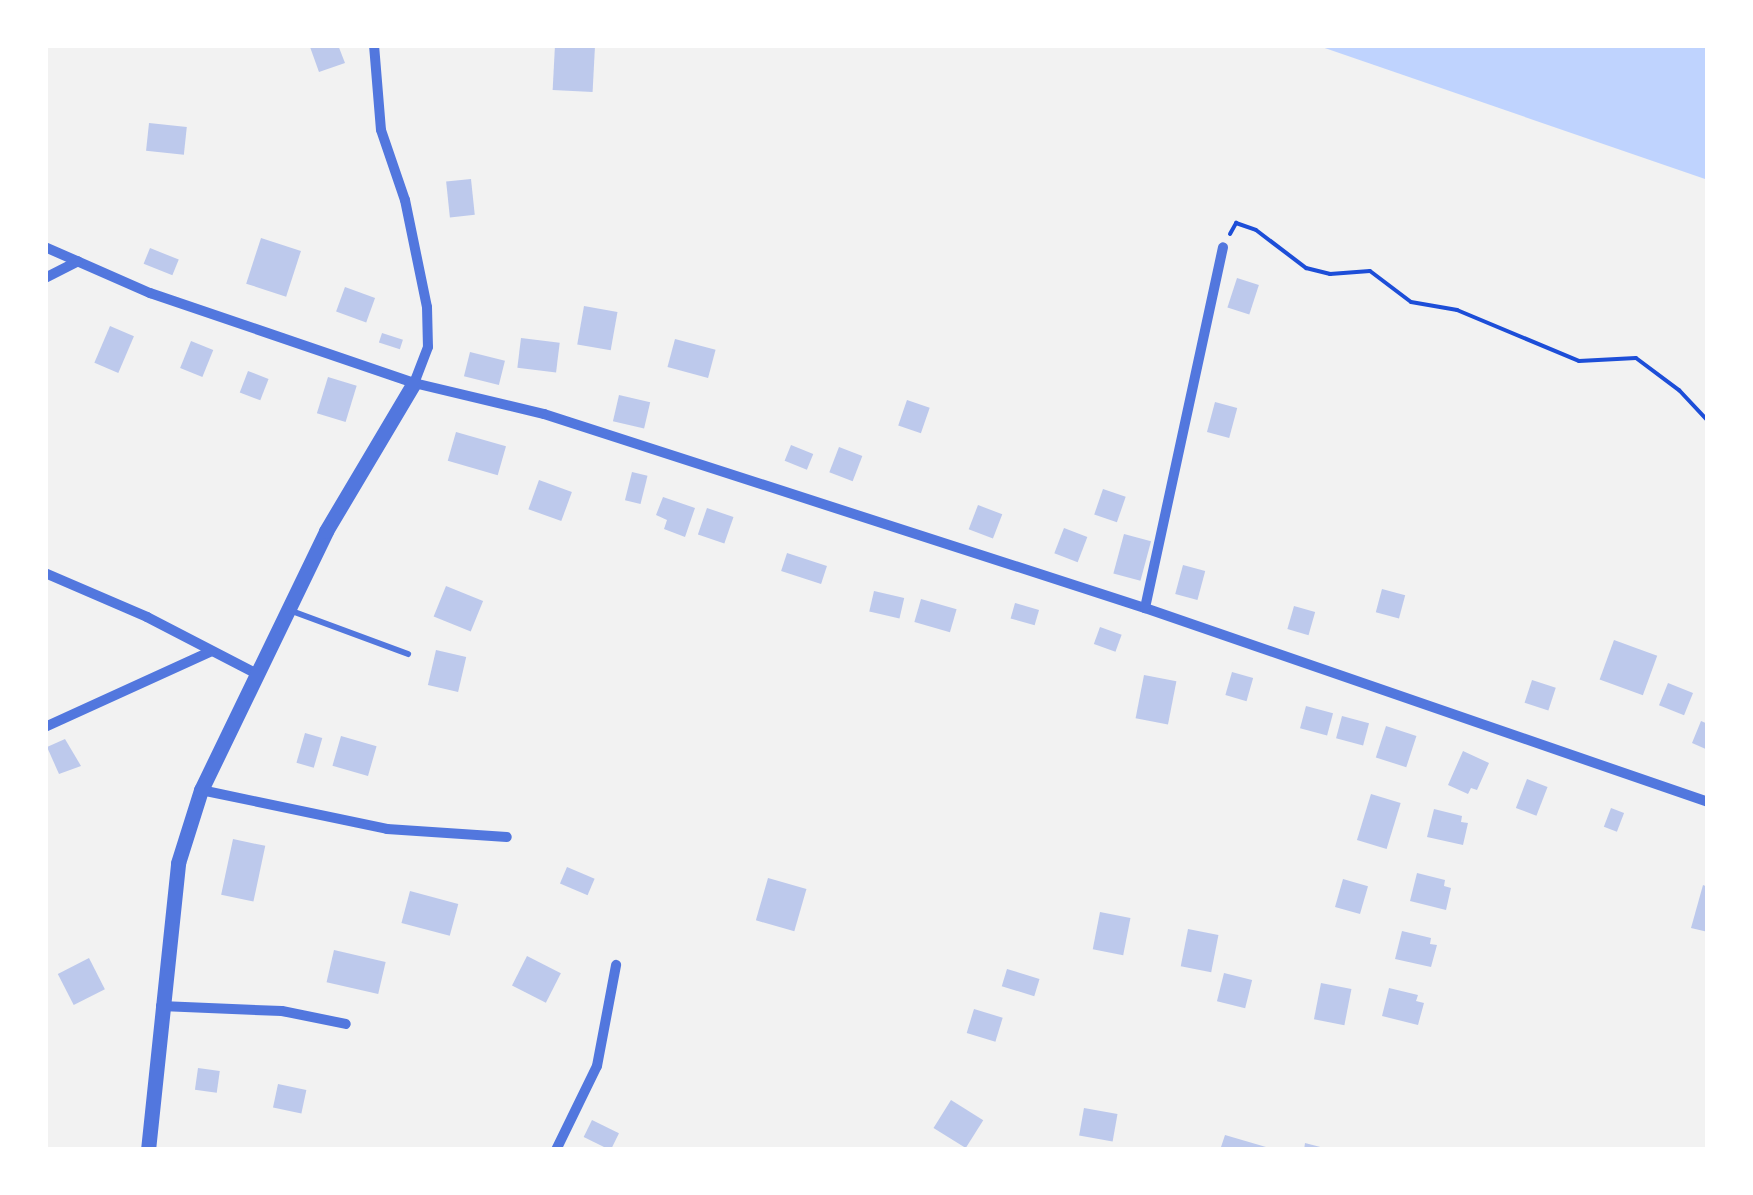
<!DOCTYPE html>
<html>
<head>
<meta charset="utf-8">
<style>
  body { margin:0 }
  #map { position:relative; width:1753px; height:1195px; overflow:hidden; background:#f2f2f2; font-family:Overpass,sans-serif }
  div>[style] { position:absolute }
  .water>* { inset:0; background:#bfd3fe }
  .building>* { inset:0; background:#bdc9ec; transform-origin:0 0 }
  .path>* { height:4px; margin:-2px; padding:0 2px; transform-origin:2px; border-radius:2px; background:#1d4ed8 }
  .service>* { height:6px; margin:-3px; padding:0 3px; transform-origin:3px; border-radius:3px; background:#5277de }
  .minor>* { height:10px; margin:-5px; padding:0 5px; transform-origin:5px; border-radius:5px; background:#5277de }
  .tertiary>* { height:15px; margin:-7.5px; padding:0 7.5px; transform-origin:7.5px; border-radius:7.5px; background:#5277de }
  span { translate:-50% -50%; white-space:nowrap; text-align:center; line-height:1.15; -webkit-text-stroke:10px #fff; paint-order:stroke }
  .frame { position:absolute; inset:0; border:48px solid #fff; pointer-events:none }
</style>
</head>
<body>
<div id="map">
  <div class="water">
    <i style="clip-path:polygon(1316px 45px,1708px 45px,1708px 180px)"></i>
  </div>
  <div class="building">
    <i style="clip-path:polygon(338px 45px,345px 63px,319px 72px,310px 47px)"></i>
    <i style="left:555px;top:45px;width:40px;height:45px;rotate:3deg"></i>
    <i style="left:149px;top:123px;width:38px;height:28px;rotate:6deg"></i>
    <i style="left:471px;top:179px;width:36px;height:25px;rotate:84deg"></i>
    <i style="left:261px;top:238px;width:42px;height:48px;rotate:18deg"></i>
    <i style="left:150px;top:248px;width:31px;height:17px;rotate:22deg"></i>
    <i style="left:1237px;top:278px;width:23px;height:31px;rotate:18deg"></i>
    <i style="left:345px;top:287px;width:32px;height:26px;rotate:20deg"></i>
    <i style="left:584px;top:306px;width:34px;height:39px;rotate:10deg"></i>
    <i style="left:110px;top:326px;width:26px;height:40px;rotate:23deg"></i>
    <i style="left:382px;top:333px;width:22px;height:10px;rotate:18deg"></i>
    <i style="left:521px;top:338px;width:39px;height:30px;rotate:7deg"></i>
    <i style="left:675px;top:339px;width:42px;height:29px;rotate:15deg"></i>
    <i style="left:191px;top:341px;width:24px;height:29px;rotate:22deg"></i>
    <i style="left:470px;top:352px;width:36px;height:25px;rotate:14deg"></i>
    <i style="left:248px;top:371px;width:22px;height:23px;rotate:21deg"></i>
    <i style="left:328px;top:377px;width:30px;height:38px;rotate:17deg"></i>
    <i style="left:619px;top:395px;width:32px;height:27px;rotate:13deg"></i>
    <i style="left:907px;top:400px;width:24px;height:27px;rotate:19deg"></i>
    <i style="left:1215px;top:402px;width:23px;height:31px;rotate:15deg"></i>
    <i style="left:456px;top:432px;width:52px;height:30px;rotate:16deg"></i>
    <i style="left:791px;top:445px;width:24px;height:17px;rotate:22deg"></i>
    <i style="left:839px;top:447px;width:25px;height:27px;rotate:21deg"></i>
    <i style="left:632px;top:472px;width:16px;height:29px;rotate:14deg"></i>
    <i style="left:539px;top:480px;width:35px;height:31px;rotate:20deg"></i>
    <i style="left:1103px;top:489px;width:24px;height:27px;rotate:19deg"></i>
    <i style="clip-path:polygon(663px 497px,695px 508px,685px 537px,664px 529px,667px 520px,656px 515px)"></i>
    <i style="left:978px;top:505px;width:26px;height:26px;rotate:21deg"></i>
    <i style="left:707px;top:508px;width:28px;height:28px;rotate:19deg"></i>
    <i style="left:1064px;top:528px;width:25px;height:27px;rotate:21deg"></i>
    <i style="left:1124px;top:534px;width:28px;height:41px;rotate:15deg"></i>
    <i style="left:787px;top:553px;width:42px;height:19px;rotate:18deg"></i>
    <i style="left:1183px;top:565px;width:23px;height:30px;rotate:15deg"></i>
    <i style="left:446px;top:586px;width:40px;height:33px;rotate:22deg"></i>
    <i style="left:1382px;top:589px;width:24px;height:24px;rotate:15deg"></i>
    <i style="left:874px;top:591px;width:31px;height:21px;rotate:13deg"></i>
    <i style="left:921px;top:599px;width:37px;height:24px;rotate:16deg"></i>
    <i style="left:1015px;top:603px;width:25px;height:16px;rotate:16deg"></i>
    <i style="left:1294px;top:606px;width:22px;height:24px;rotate:16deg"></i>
    <i style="left:1100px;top:627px;width:23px;height:18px;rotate:20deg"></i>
    <i style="left:1614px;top:640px;width:46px;height:42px;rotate:20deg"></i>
    <i style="left:436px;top:650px;width:31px;height:36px;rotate:13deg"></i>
    <i style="left:1232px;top:672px;width:22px;height:24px;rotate:16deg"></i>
    <i style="left:1144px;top:675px;width:33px;height:44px;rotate:11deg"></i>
    <i style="left:1532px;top:680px;width:25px;height:24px;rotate:18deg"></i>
    <i style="left:1668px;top:683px;width:27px;height:24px;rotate:22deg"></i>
    <i style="left:1306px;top:706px;width:28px;height:23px;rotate:15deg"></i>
    <i style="left:1342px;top:716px;width:28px;height:23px;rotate:15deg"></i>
    <i style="clip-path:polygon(1701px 721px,1708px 724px,1708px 750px,1692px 743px)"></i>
    <i style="left:1386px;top:726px;width:32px;height:33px;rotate:18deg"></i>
    <i style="left:305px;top:733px;width:18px;height:31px;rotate:16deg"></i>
    <i style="left:341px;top:736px;width:37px;height:31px;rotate:16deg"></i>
    <i style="clip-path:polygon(65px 739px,81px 766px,59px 774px,47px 747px)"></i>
    <i style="clip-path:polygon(1463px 751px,1489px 763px,1477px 790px,1471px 788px,1468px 794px,1448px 785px)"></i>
    <i style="left:1527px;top:779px;width:22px;height:31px;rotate:21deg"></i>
    <i style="left:1371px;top:794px;width:31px;height:48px;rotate:17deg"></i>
    <i style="left:1611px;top:808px;width:14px;height:20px;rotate:21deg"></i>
    <i style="clip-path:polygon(1434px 809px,1462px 816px,1461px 822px,1468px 823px,1463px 845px,1427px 837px)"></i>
    <i style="left:233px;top:839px;width:33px;height:57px;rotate:12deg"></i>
    <i style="left:567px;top:867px;width:30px;height:18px;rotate:23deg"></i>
    <i style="clip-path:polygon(1417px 873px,1445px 880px,1444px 886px,1451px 888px,1446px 910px,1410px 901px)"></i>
    <i style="left:768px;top:878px;width:40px;height:44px;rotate:16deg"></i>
    <i style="left:1343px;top:879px;width:26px;height:29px;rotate:16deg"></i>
    <i style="clip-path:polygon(1703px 885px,1708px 887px,1708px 932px,1691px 928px)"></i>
    <i style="left:410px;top:891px;width:50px;height:33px;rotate:15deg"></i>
    <i style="left:1100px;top:912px;width:31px;height:38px;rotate:11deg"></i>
    <i style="left:1188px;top:929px;width:31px;height:38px;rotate:11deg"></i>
    <i style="clip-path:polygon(1402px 931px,1431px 938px,1430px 944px,1437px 945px,1431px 967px,1395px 959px)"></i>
    <i style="left:334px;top:950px;width:53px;height:33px;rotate:13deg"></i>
    <i style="left:527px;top:956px;width:38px;height:33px;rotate:27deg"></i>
    <i style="left:89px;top:958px;width:35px;height:35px;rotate:63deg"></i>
    <i style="left:1007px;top:969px;width:34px;height:18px;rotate:17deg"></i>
    <i style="left:1224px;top:973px;width:29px;height:29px;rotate:14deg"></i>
    <i style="left:1321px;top:983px;width:31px;height:37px;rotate:11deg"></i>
    <i style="clip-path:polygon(1389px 988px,1418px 995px,1416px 1001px,1424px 1003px,1418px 1025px,1382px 1016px)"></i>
    <i style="left:974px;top:1009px;width:30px;height:25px;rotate:17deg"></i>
    <i style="left:198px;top:1068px;width:22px;height:22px;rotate:8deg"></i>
    <i style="left:278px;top:1084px;width:29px;height:24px;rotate:12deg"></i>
    <i style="left:951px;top:1100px;width:38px;height:33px;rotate:32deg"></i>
    <i style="left:1084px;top:1108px;width:34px;height:28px;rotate:10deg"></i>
    <i style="left:592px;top:1120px;width:30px;height:19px;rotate:26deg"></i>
    <i style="clip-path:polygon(1225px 1135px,1266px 1147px,1265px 1150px,1220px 1150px)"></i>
    <i style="clip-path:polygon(1305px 1143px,1328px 1149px,1328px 1150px,1304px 1150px)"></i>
  </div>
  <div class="path">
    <i style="left:1230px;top:234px;width:13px;rotate:-61deg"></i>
    <i style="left:1236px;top:223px;width:21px;rotate:19deg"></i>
    <i style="left:1256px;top:230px;width:63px;rotate:37.2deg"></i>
    <i style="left:1306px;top:268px;width:25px;rotate:14deg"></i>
    <i style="left:1330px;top:274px;width:40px;rotate:-4.3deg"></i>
    <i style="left:1370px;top:271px;width:51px;rotate:37.1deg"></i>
    <i style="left:1411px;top:302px;width:47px;rotate:9.9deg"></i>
    <i style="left:1457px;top:310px;width:132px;rotate:22.7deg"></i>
    <i style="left:1579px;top:361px;width:57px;rotate:-3deg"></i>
    <i style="left:1636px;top:358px;width:54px;rotate:36.7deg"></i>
    <i style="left:1679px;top:390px;width:42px;rotate:46.9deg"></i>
  </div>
  <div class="service">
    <i style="left:289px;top:610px;width:127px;rotate:20.3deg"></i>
  </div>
  <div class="minor">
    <i style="left:374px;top:45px;width:85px;rotate:85.3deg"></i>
    <i style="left:381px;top:130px;width:74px;rotate:71.1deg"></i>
    <i style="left:405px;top:200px;width:109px;rotate:78.4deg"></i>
    <i style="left:427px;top:307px;width:40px;rotate:88.6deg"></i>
    <i style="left:428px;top:347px;width:39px;rotate:111deg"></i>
    <i style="left:45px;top:247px;width:115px;rotate:23.7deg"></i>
    <i style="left:150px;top:293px;width:279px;rotate:18.8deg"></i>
    <i style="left:414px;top:383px;width:134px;rotate:13.4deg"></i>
    <i style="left:544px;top:414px;width:632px;rotate:17.89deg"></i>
    <i style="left:1145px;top:608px;width:595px;rotate:19.01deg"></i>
    <i style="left:45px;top:278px;width:37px;rotate:-27deg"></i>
    <i style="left:45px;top:573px;width:111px;rotate:23.3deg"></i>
    <i style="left:147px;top:617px;width:124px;rotate:27.4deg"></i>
    <i style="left:1145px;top:608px;width:369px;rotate:-77.8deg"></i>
    <i style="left:45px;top:727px;width:183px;rotate:-24.5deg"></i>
    <i style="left:201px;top:790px;width:190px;rotate:11.8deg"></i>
    <i style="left:387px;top:829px;width:120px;rotate:3.8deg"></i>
    <i style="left:161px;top:1006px;width:121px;rotate:2.4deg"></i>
    <i style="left:282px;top:1011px;width:65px;rotate:11.5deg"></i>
    <i style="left:556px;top:1150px;width:93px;rotate:-64deg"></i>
    <i style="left:597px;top:1066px;width:103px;rotate:-79.3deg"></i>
  </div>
  <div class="tertiary">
    <i style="left:148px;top:1150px;width:289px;rotate:-84deg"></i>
    <i style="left:178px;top:863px;width:77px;rotate:-72.5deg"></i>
    <i style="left:201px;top:790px;width:288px;rotate:-64.2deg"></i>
    <i style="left:326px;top:531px;width:172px;rotate:-59.3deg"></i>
  </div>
  <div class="frame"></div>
</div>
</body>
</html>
